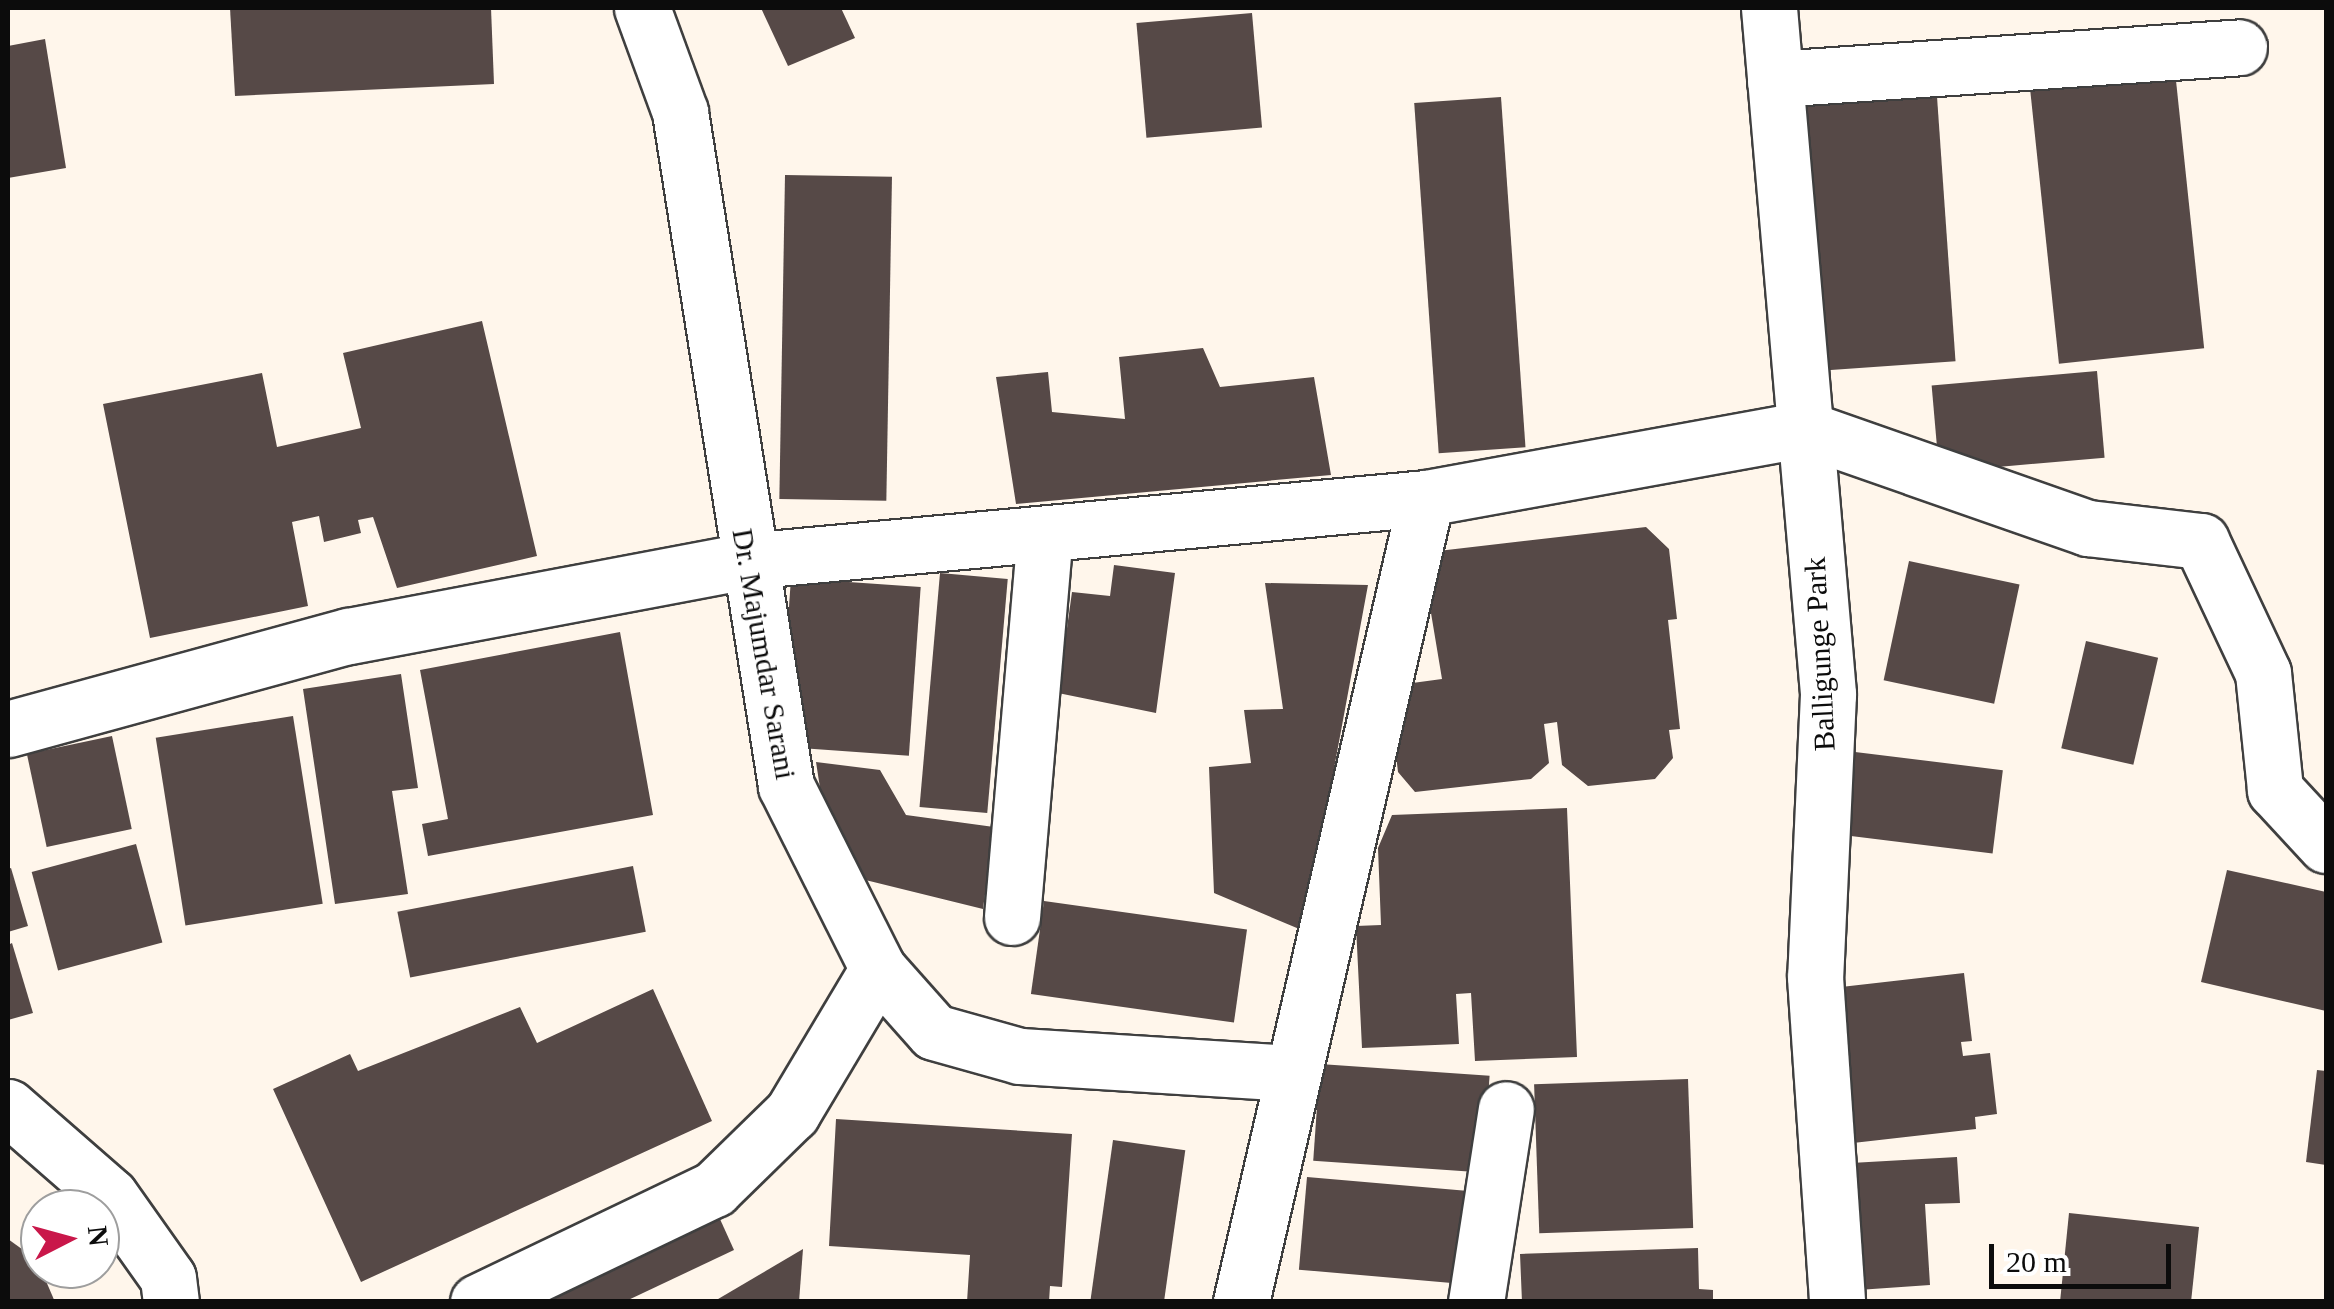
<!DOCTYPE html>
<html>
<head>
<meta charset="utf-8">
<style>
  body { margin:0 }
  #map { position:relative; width:2334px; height:1309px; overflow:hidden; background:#fff6eb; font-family:"Times New Roman",serif }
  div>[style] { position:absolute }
  .building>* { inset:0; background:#564947; transform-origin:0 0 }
  .roads { filter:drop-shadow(2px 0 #3f3f3f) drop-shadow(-2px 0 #3f3f3f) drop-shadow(0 2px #3f3f3f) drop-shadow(0 -2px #3f3f3f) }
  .minor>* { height:55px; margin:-27.5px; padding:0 27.5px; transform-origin:27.5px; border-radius:27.5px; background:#fff }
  span { translate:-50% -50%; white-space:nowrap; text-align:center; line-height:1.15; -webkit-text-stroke:10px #fff; paint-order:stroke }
  .street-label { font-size:30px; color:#0c0c0c }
  .frame { position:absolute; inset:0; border:10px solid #0c0c0c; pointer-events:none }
  .north { position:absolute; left:20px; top:1189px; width:100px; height:100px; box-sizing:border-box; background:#fff; border:2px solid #9e9e9e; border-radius:50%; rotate:84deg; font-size:28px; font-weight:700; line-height:40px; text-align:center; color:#0c0c0c }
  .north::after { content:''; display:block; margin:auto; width:35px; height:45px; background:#c9174a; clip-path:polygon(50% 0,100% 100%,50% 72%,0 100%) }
  .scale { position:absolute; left:1989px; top:1244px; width:182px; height:45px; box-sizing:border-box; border:5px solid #0c0c0c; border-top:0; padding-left:12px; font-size:30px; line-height:35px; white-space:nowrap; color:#0c0c0c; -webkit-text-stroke:8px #fff; paint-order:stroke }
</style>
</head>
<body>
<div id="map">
  <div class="building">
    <i style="clip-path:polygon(230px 8px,491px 8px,494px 84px,235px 96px)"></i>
    <i style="clip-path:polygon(761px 8px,841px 8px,855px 38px,788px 66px)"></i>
    <i style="left:1252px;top:13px;width:115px;height:116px;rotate:85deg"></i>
    <i style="clip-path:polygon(45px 39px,66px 168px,8px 178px,8px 46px)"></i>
    <i style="left:2173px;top:52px;width:298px;height:146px;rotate:84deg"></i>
    <i style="left:1935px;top:68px;width:294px;height:150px;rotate:86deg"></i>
    <i style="left:1501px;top:97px;width:351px;height:87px;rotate:86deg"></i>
    <i style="left:785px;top:175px;width:107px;height:324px;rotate:1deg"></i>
    <i style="clip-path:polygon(482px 321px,537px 556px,397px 588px,373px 517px,358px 520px,361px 533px,324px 542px,319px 516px,292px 522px,308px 606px,150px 638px,103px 404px,262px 373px,277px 447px,361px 428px,343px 353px)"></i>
    <i style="clip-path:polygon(1203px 348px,1220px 387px,1314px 377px,1331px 475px,1016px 504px,996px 377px,1048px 372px,1052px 412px,1125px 419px,1119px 357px)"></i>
    <i style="left:2097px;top:371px;width:87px;height:166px;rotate:85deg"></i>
    <i style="clip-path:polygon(1646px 527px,1669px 549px,1677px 619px,1668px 620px,1680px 729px,1669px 730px,1673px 758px,1655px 779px,1588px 786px,1562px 765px,1557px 722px,1544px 724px,1549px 763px,1531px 779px,1415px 792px,1398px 772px,1393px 730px,1408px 713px,1405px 684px,1442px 679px,1421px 553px)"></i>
    <i style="left:1909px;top:561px;width:113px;height:122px;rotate:12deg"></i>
    <i style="clip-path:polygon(1114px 565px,1175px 573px,1156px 713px,1058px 693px,1072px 592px,1110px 596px)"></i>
    <i style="left:940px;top:573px;width:68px;height:235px;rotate:5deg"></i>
    <i style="left:791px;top:578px;width:130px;height:169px;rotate:4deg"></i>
    <i style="clip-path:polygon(1265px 583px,1368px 585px,1304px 931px,1214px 893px,1209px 767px,1251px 763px,1244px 710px,1283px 709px)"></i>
    <i style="clip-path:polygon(620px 632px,653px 815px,428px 856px,422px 824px,448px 819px,420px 670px)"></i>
    <i style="left:2086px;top:641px;width:74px;height:110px;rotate:13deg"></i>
    <i style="clip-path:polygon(401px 674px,418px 788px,392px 791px,408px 894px,335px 904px,303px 689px)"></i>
    <i style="left:293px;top:716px;width:190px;height:139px;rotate:81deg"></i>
    <i style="left:112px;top:736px;width:95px;height:87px;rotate:78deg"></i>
    <i style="left:1847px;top:751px;width:157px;height:84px;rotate:7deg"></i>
    <i style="clip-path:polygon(816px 762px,880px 770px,906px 815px,994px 827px,983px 909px,833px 872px)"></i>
    <i style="clip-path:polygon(1567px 808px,1577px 1057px,1475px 1061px,1471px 993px,1456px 994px,1459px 1044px,1362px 1048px,1356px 926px,1381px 925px,1378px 848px,1392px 815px)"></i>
    <i style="left:136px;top:844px;width:102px;height:108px;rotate:75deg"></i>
    <i style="left:633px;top:866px;width:67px;height:240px;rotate:79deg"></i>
    <i style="clip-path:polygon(11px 868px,28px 926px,8px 932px,8px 869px)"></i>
    <i style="clip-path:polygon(2227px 870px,2326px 892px,2326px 1011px,2201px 982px)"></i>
    <i style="left:1044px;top:901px;width:205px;height:94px;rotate:8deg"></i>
    <i style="clip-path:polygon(12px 943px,33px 1013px,8px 1020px,8px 945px)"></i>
    <i style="clip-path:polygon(1964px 973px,1972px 1041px,1961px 1042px,1963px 1056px,1990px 1053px,1997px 1114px,1975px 1117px,1976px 1129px,1853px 1143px,1837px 1050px,1848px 1048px,1841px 987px)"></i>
    <i style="clip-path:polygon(653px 989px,712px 1121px,361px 1282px,273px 1089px,350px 1054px,358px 1071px,520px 1007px,537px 1043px)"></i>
    <i style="left:1320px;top:1064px;width:170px;height:97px;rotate:4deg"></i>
    <i style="clip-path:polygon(2317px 1070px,2326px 1071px,2326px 1165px,2306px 1162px)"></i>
    <i style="left:1688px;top:1079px;width:149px;height:154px;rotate:88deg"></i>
    <i style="clip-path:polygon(836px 1119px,1072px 1134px,1062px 1287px,1050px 1286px,1049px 1302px,967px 1302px,970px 1255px,829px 1246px)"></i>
    <i style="left:1113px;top:1140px;width:73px;height:164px;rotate:8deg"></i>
    <i style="clip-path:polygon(1957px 1157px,1960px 1203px,1925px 1204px,1930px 1285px,1858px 1290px,1851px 1163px)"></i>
    <i style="left:1307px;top:1177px;width:162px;height:93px;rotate:5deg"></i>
    <i style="clip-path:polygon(710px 1197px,734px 1250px,624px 1302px,488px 1302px)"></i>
    <i style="clip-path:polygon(2069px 1213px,2199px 1227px,2191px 1302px,2060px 1302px)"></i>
    <i style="clip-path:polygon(8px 1239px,37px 1260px,55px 1302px,8px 1302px)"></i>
    <i style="clip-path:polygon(1698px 1248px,1699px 1289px,1713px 1290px,1713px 1302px,1522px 1302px,1520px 1254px)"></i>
    <i style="clip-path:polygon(803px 1249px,799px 1302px,713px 1302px)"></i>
  </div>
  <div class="roads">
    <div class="minor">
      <i style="left:642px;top:8px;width:111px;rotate:69.9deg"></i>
      <i style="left:680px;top:112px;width:682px;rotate:81.06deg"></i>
      <i style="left:786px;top:786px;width:205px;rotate:63.3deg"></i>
      <i style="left:878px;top:969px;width:84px;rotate:48.4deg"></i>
      <i style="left:934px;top:1032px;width:89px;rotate:15.6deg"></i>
      <i style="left:1020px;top:1056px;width:268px;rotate:3.6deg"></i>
      <i style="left:1769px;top:8px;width:689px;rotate:85.08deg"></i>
      <i style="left:1828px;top:694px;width:283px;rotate:92.6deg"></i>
      <i style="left:1815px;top:977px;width:326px;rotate:86.1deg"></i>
      <i style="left:1775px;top:79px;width:465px;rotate:-3.9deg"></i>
      <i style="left:8px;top:729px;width:353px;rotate:-15.3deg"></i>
      <i style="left:349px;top:636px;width:404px;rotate:-10.7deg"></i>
      <i style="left:746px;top:561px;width:683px;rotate:-5.29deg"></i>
      <i style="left:1426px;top:498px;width:385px;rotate:-10.3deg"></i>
      <i style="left:1805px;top:429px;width:300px;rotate:19.3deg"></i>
      <i style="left:2088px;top:528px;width:114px;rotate:6.6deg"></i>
      <i style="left:2201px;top:541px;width:146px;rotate:64.8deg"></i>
      <i style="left:2263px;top:673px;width:118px;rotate:84.1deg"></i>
      <i style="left:2275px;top:790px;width:75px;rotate:47.2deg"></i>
      <i style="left:1012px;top:917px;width:383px;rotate:-85.1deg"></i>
      <i style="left:8px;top:1107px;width:135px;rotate:41.1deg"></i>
      <i style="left:110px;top:1196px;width:100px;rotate:54.7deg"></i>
      <i style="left:168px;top:1278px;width:24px;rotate:83deg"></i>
      <i style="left:478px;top:1302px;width:262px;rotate:-25.6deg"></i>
      <i style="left:714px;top:1189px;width:109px;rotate:-44.3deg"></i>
      <i style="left:792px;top:1113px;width:168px;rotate:-59.2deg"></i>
      <i style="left:1241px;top:1302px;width:825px;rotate:-77.04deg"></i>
      <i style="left:1476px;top:1302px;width:195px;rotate:-81.2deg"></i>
    </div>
  </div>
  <div class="street-label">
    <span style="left:764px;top:654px;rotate:80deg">Dr. Majumdar Sarani</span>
    <span style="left:1820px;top:654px;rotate:-93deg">Balligunge Park</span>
  </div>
  <div class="frame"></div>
  <div class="north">N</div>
  <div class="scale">20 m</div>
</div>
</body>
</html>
